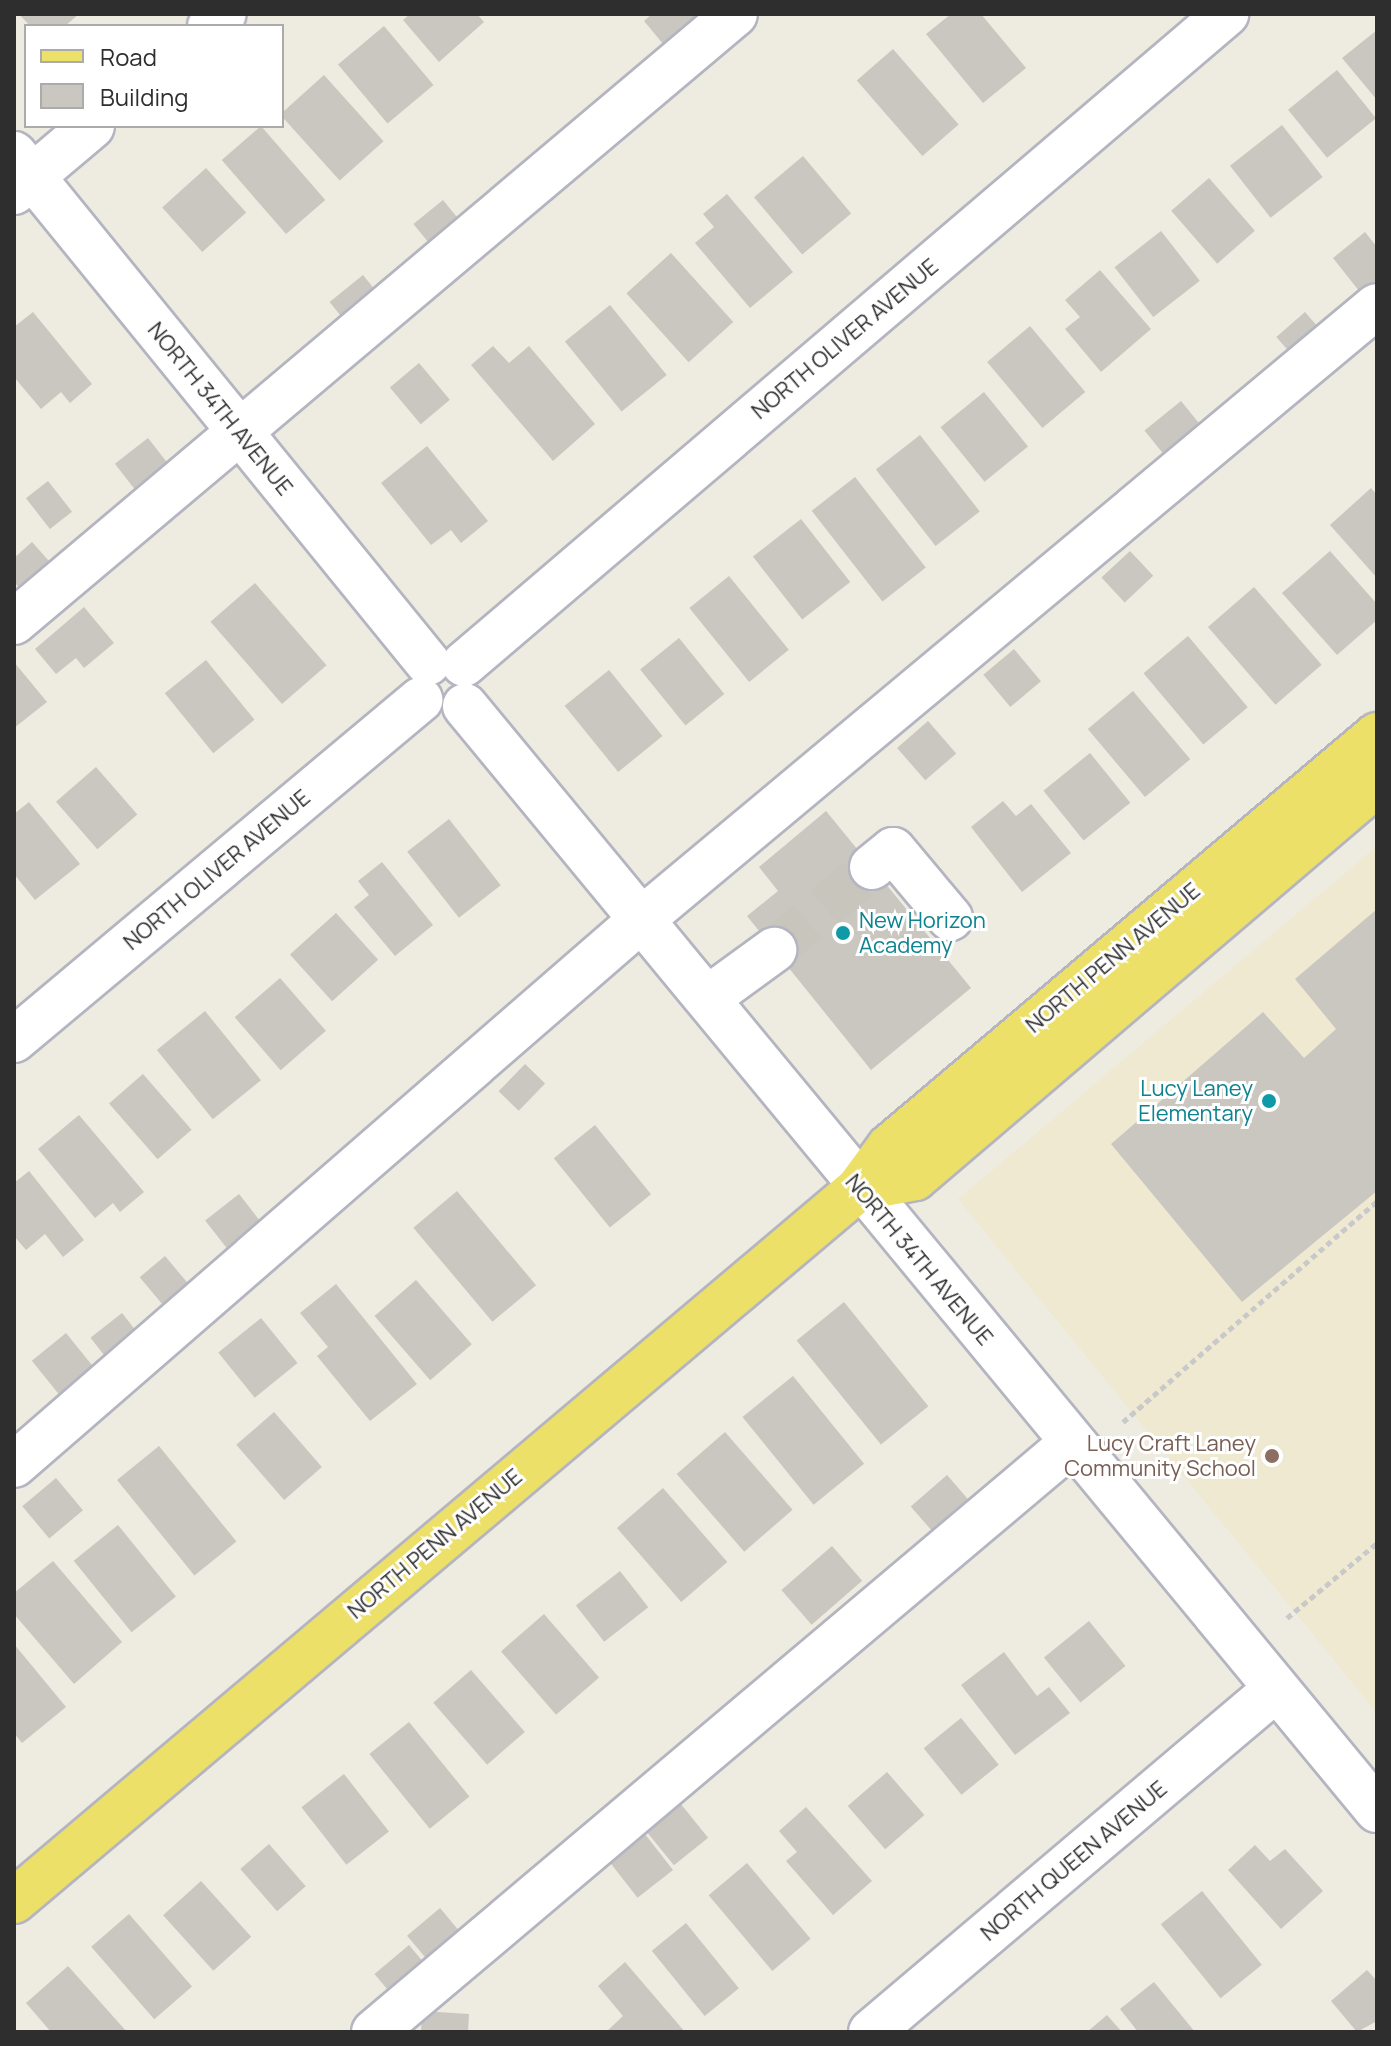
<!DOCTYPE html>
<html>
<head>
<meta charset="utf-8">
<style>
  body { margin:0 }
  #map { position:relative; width:1391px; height:2046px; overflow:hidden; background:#eeebe1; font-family:Manrope,sans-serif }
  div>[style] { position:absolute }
  .education>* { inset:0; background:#efe9d2 }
  .building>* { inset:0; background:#cac7c0; transform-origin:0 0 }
  .minor-tunnel>* { height:44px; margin-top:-22px; transform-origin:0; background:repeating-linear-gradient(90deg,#c8c5bd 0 44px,transparent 0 66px) }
  .path>* { height:5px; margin-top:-2.5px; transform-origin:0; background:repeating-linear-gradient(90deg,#c9c9c9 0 6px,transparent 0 10px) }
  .roads { filter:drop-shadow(2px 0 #b4b5c0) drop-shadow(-2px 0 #b4b5c0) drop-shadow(0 2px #b4b5c0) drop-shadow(0 -2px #b4b5c0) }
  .minor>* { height:44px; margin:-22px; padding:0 22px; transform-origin:22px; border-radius:22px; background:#fff }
  .major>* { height:44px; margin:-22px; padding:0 22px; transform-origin:22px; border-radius:22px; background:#ece069 }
  .dots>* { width:22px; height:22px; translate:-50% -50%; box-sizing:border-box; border:4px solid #fff; border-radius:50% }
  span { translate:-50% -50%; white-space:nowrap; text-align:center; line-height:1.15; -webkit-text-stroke:6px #fff; paint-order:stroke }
  .street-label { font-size:22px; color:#2e2e2e }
  .culture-label { font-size:22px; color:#0d838f }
  .left { translate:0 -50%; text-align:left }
  .right { translate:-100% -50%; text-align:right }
  .education-label { font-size:22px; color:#785e54 }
  .frame { position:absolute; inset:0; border:16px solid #2e2e2e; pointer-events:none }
  .legend { position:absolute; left:24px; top:24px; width:260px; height:104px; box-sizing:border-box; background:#fff; border:2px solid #ababab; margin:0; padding:10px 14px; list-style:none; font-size:24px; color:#2e2e2e }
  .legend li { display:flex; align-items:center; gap:16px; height:40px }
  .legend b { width:40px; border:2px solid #ababab }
</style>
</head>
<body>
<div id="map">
  <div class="education">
    <i style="clip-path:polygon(1377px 846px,1377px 1713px,958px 1199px)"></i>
  </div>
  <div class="building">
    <i style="clip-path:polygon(19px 14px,79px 14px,65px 26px,30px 26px)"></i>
    <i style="clip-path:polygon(410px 14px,477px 14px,484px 22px,439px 62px,403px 20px)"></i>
    <i style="clip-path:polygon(652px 14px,692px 14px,701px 24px,669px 51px,644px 21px)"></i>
    <i style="clip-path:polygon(951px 14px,981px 14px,1026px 68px,983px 103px,926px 34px)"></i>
    <i style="left:384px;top:26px;width:77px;height:60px;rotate:50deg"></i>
    <i style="clip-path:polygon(1377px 30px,1377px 100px,1342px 58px)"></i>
    <i style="left:893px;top:49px;width:100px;height:48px;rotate:49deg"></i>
    <i style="left:1337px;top:70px;width:62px;height:63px;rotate:51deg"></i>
    <i style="left:324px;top:75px;width:89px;height:59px;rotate:48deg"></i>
    <i style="left:1282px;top:125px;width:66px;height:66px;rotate:52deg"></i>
    <i style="left:261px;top:126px;width:98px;height:52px;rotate:49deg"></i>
    <i style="left:803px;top:156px;width:75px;height:64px;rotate:50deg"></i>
    <i style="left:206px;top:168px;width:60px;height:59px;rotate:48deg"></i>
    <i style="left:1209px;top:178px;width:70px;height:50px;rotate:49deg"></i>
    <i style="clip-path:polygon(727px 194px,793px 272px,750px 308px,695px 243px,714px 227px,703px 214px)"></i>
    <i style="left:443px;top:200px;width:35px;height:38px;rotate:51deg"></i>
    <i style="left:1161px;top:231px;width:63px;height:59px;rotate:52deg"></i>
    <i style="clip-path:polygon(1365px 232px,1377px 247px,1377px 284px,1363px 296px,1333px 258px)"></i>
    <i style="left:671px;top:253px;width:93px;height:60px;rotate:48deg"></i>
    <i style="clip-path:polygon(1100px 270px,1151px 329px,1101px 372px,1065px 329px,1080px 317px,1065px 300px)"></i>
    <i style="left:363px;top:275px;width:32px;height:43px;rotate:51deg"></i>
    <i style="left:610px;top:305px;width:90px;height:58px;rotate:51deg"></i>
    <i style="clip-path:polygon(33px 312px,92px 384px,70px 403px,61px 392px,41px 409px,14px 377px,14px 327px)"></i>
    <i style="left:1305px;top:312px;width:38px;height:38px;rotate:49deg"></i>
    <i style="left:1030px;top:326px;width:86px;height:56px;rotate:50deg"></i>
    <i style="clip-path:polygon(493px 346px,509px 363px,529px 346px,595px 424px,553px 461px,471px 365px)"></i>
    <i style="left:419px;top:363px;width:48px;height:38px;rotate:50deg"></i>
    <i style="left:984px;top:392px;width:70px;height:56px;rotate:51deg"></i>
    <i style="left:1181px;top:401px;width:46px;height:47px;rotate:51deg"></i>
    <i style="left:920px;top:435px;width:97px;height:56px;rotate:52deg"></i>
    <i style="left:148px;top:438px;width:43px;height:42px;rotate:52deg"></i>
    <i style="clip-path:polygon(427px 446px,488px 521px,461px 543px,451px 530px,431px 545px,381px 483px)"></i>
    <i style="left:855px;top:477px;width:115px;height:55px;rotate:52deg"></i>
    <i style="left:48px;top:481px;width:39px;height:28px;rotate:52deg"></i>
    <i style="clip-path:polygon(1371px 488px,1377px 495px,1377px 578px,1330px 525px)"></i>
    <i style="left:801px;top:519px;width:80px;height:61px;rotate:52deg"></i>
    <i style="clip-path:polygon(32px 542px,57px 570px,27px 596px,14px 582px,14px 558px)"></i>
    <i style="left:1130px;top:551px;width:34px;height:39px;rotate:47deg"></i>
    <i style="clip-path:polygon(1330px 551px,1377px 604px,1377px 620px,1337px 655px,1282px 593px)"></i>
    <i style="left:729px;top:576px;width:95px;height:51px;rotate:51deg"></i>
    <i style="left:255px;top:583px;width:109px;height:59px;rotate:49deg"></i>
    <i style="left:1254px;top:587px;width:103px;height:61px;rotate:49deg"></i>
    <i style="clip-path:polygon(84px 607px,114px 643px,84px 668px,76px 658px,56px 674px,35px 649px)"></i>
    <i style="left:1188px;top:636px;width:93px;height:58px;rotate:50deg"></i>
    <i style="left:679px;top:638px;width:72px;height:50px;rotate:51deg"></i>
    <i style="left:1014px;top:649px;width:42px;height:40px;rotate:50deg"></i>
    <i style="left:206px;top:660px;width:77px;height:53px;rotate:51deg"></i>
    <i style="clip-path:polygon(14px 662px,47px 702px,14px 728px)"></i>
    <i style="left:609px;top:670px;width:85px;height:57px;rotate:51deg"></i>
    <i style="left:1133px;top:691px;width:89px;height:59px;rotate:50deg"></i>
    <i style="left:928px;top:721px;width:43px;height:41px;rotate:49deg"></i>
    <i style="left:1090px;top:753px;width:64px;height:60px;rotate:51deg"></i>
    <i style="left:96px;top:767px;width:63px;height:53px;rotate:49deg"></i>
    <i style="clip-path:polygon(1003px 801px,1016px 816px,1031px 804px,1071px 853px,1022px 892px,971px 827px)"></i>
    <i style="clip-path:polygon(29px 802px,80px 864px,35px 900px,14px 874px,14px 814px)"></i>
    <i style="clip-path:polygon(826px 811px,971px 988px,871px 1070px,747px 916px,778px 891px,759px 867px)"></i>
    <i style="left:449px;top:819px;width:84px;height:53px;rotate:52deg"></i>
    <i style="clip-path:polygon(382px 862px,433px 925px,395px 956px,354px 907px,369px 895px,358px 881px)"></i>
    <i style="clip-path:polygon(1377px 909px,1377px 1191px,1242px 1302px,1111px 1144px,1263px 1012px,1304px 1058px,1336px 1029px,1295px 979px)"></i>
    <i style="left:336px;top:913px;width:63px;height:62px;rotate:48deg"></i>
    <i style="left:280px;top:978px;width:70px;height:60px;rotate:49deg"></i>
    <i style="left:205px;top:1011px;width:89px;height:62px;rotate:51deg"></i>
    <i style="left:525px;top:1064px;width:28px;height:38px;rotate:44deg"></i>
    <i style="left:143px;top:1074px;width:74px;height:45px;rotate:49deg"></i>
    <i style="clip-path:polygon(79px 1115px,144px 1192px,120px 1212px,113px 1203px,95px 1218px,38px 1149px)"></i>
    <i style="left:595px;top:1125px;width:89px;height:53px;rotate:51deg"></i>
    <i style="clip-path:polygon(29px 1171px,84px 1240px,63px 1257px,45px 1234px,26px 1250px,14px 1236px,14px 1183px)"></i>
    <i style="left:457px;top:1191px;width:123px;height:57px;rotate:50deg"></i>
    <i style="left:239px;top:1194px;width:50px;height:43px;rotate:52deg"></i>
    <i style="left:165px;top:1256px;width:45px;height:33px;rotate:50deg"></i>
    <i style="left:416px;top:1280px;width:85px;height:55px;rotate:49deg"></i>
    <i style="clip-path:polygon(336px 1284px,417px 1384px,370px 1421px,317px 1356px,328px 1347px,300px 1313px)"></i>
    <i style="left:844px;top:1302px;width:134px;height:61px;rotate:51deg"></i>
    <i style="left:122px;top:1313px;width:42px;height:40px;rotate:52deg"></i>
    <i style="left:261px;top:1318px;width:58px;height:55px;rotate:51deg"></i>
    <i style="left:66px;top:1333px;width:53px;height:44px;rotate:51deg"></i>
    <i style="left:793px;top:1376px;width:113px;height:65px;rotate:51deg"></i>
    <i style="left:274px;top:1412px;width:73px;height:50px;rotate:49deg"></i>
    <i style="left:725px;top:1432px;width:103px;height:64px;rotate:49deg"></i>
    <i style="left:159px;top:1446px;width:123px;height:54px;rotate:51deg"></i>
    <i style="left:947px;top:1475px;width:43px;height:48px;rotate:49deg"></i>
    <i style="left:56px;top:1478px;width:42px;height:44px;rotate:50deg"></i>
    <i style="left:663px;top:1488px;width:98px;height:61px;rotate:49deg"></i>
    <i style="left:118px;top:1525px;width:92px;height:57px;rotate:51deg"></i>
    <i style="left:832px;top:1546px;width:46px;height:67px;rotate:49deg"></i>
    <i style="clip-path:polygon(53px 1561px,122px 1642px,74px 1684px,14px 1614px,14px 1593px)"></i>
    <i style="left:620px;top:1571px;width:46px;height:56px;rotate:52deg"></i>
    <i style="left:544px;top:1614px;width:84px;height:57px;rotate:49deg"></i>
    <i style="left:1089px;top:1621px;width:58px;height:58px;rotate:51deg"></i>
    <i style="clip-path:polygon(14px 1644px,66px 1707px,22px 1743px,14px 1733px)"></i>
    <i style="clip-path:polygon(1004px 1652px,1037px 1696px,1049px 1687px,1070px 1713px,1015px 1755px,961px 1685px)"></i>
    <i style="left:471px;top:1670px;width:82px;height:50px;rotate:49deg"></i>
    <i style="left:961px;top:1718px;width:60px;height:48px;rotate:51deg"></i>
    <i style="left:409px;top:1722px;width:96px;height:51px;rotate:51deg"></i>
    <i style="left:887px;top:1772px;width:57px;height:52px;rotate:49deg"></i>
    <i style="left:344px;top:1774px;width:73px;height:54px;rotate:52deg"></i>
    <i style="left:676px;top:1798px;width:51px;height:44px;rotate:51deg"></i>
    <i style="clip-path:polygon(806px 1807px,872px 1881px,833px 1915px,786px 1861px,797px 1852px,779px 1831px)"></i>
    <i style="left:641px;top:1829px;width:52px;height:45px;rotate:52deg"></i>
    <i style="left:269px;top:1844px;width:56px;height:38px;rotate:49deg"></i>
    <i style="clip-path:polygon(1255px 1845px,1270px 1861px,1285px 1849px,1323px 1891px,1281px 1929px,1228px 1870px)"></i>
    <i style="left:747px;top:1863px;width:99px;height:50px;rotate:50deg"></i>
    <i style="left:201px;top:1881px;width:75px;height:51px;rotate:48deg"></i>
    <i style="left:1202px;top:1891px;width:95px;height:53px;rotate:51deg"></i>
    <i style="left:440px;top:1908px;width:39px;height:43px;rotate:50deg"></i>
    <i style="left:129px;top:1914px;width:96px;height:50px;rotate:49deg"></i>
    <i style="left:686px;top:1923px;width:84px;height:44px;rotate:51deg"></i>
    <i style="left:409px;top:1945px;width:31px;height:45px;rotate:50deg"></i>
    <i style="clip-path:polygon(625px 1962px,685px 2032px,606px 2032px,623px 2016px,598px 1986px)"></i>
    <i style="clip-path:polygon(68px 1966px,127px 2032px,51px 2032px,26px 2003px)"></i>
    <i style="clip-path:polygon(1367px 1970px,1377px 1981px,1377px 2021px,1357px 2032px,1331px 2001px)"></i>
    <i style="clip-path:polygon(1154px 1982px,1195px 2032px,1138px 2032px,1120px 2009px)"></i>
    <i style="clip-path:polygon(422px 2011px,469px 2014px,468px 2032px,421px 2032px)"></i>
    <i style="clip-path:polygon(1107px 2015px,1122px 2032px,1087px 2032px)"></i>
  </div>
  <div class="minor-tunnel">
    <i style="left:774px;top:950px;width:128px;rotate:-40.3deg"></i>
  </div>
  <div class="path">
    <i style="left:1123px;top:1422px;width:337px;rotate:-41deg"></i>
    <i style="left:1287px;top:1618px;width:117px;rotate:-39.8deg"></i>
  </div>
  <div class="roads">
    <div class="minor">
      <i style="left:210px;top:26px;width:18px;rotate:-41deg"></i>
      <i style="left:14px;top:154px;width:656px;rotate:50.88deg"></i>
      <i style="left:14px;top:192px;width:102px;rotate:-40.2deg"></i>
      <i style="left:14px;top:622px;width:943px;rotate:-40.14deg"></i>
      <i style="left:464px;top:664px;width:1002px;rotate:-40.46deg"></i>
      <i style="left:465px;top:706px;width:1432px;rotate:50.44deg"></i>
      <i style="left:872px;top:867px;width:27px;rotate:-39deg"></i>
      <i style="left:893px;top:850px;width:89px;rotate:50deg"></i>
      <i style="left:708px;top:998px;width:82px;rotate:-36deg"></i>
      <i style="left:14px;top:1040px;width:530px;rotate:-39.94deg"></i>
      <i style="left:14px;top:1465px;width:831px;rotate:-41deg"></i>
      <i style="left:641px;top:920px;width:958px;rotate:-39.84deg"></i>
      <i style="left:374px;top:2032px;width:913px;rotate:-40.16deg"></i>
      <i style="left:871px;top:2032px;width:531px;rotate:-40.26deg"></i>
    </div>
    <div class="major">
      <i style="left:858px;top:1189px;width:58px;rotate:-10.9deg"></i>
      <i style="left:915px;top:1178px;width:607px;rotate:-40.46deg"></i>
      <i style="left:14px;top:1901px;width:1104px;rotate:-40.15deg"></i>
      <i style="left:858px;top:1189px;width:52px;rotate:-53.6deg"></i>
      <i style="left:889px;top:1147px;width:639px;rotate:-40.17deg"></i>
    </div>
  </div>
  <div class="dots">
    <i style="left:843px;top:933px;background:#0f9aa8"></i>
    <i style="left:1269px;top:1101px;background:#0f9aa8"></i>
    <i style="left:1272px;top:1456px;background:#8d6e63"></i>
  </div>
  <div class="street-label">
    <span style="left:845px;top:339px;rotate:-40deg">NORTH OLIVER AVENUE</span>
    <span style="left:220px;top:409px;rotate:51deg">NORTH 34TH AVENUE</span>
    <span style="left:217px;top:870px;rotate:-40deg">NORTH OLIVER AVENUE</span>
    <span style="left:1113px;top:958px;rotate:-40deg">NORTH PENN AVENUE</span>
    <span style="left:919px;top:1260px;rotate:50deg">NORTH 34TH AVENUE</span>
    <span style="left:435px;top:1544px;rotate:-40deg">NORTH PENN AVENUE</span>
    <span style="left:1074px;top:1861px;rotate:-40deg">NORTH QUEEN AVENUE</span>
  </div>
  <div class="culture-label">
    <span class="left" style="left:859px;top:933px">New Horizon<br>Academy</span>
    <span class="right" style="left:1253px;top:1101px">Lucy Laney<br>Elementary</span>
  </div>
  <div class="education-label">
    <span class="right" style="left:1256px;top:1456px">Lucy Craft Laney<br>Community School</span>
  </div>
  <div class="frame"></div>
  <ul class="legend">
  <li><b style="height:10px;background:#ece069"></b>Road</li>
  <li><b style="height:22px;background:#cac7c0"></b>Building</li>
  </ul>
</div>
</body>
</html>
